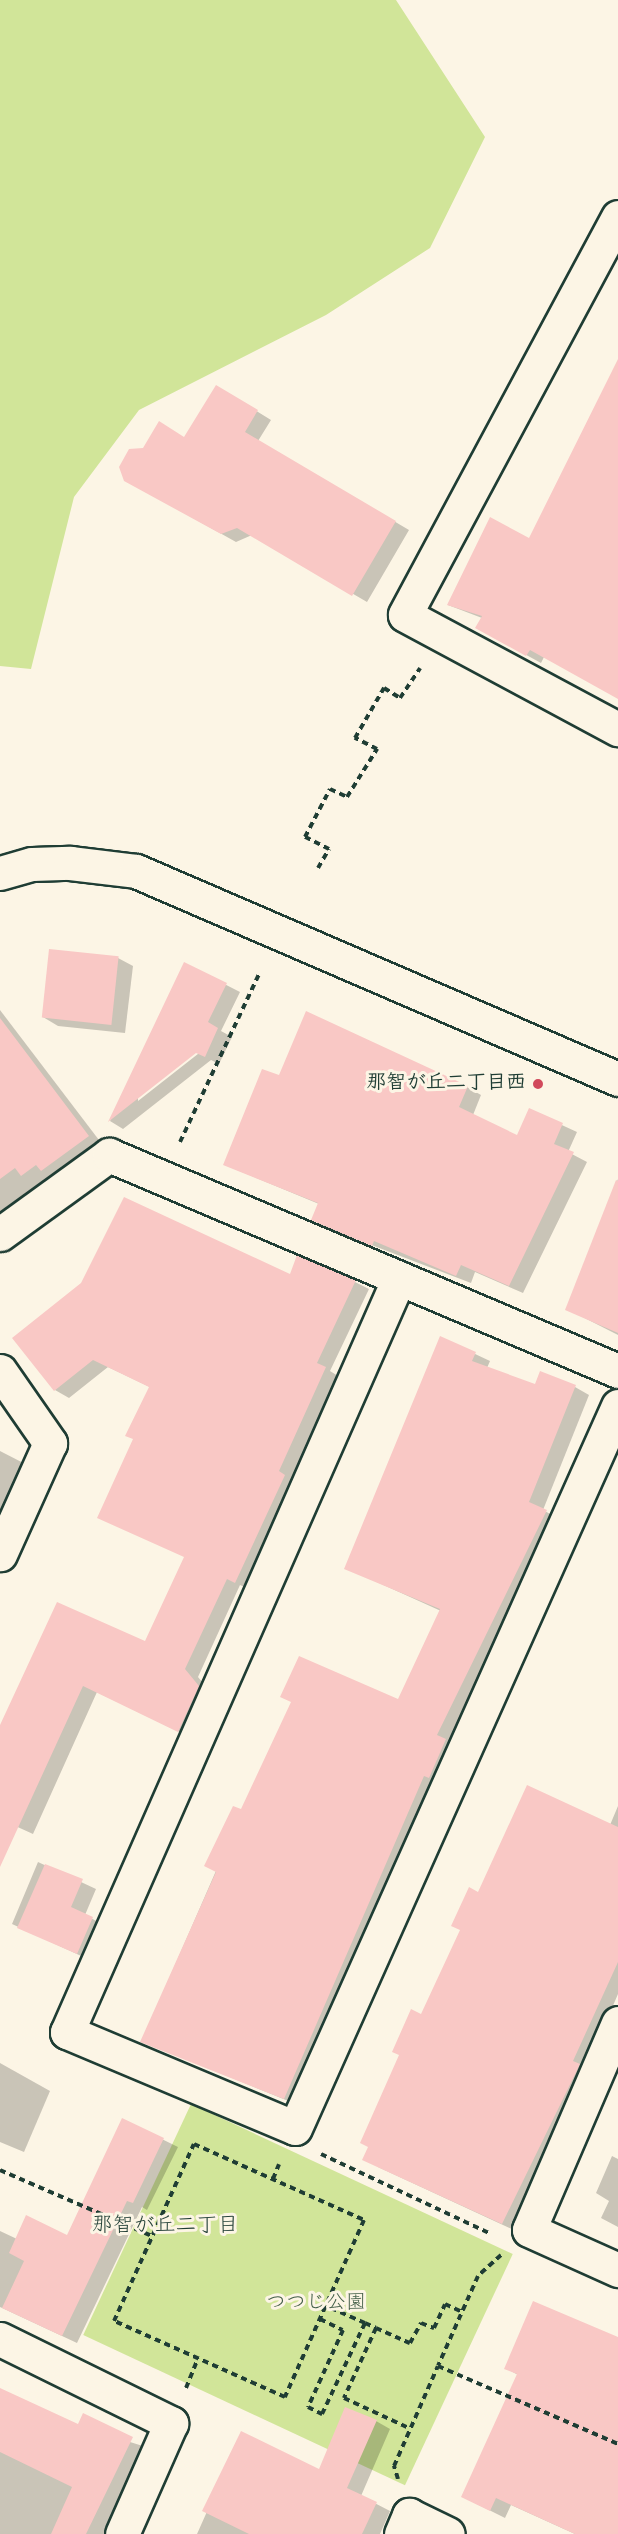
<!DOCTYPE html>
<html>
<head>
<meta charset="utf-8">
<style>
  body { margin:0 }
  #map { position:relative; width:618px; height:2534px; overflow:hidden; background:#fcf5e5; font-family:"Gochi Hand","Klee One",sans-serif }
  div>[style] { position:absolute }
  .green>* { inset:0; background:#d1e599; transform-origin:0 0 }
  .shadow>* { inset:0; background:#0003 }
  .building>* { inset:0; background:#f9c8c5; transform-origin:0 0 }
  .path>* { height:4px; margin-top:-2px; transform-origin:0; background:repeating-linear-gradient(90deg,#1f3d34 0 6px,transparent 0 10.5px) }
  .roads { filter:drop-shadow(2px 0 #1f3d34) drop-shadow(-2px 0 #1f3d34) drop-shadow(0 2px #1f3d34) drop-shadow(0 -2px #1f3d34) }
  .minor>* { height:33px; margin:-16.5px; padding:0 16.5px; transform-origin:16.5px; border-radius:16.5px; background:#fcf5e5 }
  .tertiary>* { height:33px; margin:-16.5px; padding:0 16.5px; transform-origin:16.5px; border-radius:16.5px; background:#fcf5e5 }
  .dots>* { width:16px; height:16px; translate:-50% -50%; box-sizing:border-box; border:3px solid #fcf5e5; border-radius:50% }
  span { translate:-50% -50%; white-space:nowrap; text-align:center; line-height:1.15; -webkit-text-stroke:6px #fcf5e5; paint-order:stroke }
  .poi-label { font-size:20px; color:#1f3d34; font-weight:700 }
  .right { translate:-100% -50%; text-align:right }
  .park-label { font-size:20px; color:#435f48 }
  .neighbourhood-label { font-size:21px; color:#1f3d34 }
</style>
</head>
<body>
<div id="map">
  <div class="green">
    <i style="clip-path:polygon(0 0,396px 0,485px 137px,430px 248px,326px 315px,139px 410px,74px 497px,31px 669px,0 666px)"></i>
    <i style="left:191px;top:2104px;width:355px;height:255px;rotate:25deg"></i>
  </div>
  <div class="shadow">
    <i style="clip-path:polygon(618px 367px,618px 697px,544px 657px,541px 663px,477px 628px,482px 618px,448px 605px,491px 519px,530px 540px)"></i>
    <i style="clip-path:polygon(217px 387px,271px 420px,258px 441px,409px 530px,367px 602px,252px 535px,236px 542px,125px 480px,143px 449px,185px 439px)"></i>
    <i style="clip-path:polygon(118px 958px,133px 966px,125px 1033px,58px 1026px,43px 1017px)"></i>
    <i style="clip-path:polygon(evenodd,185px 964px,240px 992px,221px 1031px,232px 1037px,219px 1064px,211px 1060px,123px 1129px,110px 1121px,185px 964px,201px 1047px,203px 1050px,138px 1101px,138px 1097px,201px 1047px)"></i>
    <i style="clip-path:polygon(0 1010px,102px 1144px,0 1228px)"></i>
    <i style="clip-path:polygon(279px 1077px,467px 1087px,481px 1095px,473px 1115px,518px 1137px,529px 1110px,577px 1132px,568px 1152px,587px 1162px,523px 1293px,475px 1272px,471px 1283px,327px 1228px,313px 1220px,319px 1204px,225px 1165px)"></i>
    <i style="clip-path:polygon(618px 1179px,618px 1335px,567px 1309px)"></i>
    <i style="clip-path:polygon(290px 1276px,355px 1282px,369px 1289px,330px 1371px,338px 1376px,292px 1480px,298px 1484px,249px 1589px,240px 1585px,198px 1677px,212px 1694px,192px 1738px,97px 1692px,33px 1834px,0 1819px,0 1749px,13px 1720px,145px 1643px,185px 1557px,135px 1439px,150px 1387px,108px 1367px,69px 1398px,55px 1390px,14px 1338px)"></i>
    <i style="clip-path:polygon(441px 1338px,490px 1361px,487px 1368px,536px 1386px,575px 1387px,589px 1395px,543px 1510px,561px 1520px,298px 2105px,142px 2041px,242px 1811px,399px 1701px,441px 1611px,346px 1568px)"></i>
    <i style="clip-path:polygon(0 1451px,35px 1469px,0 1547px)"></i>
    <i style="clip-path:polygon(618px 1806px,618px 1994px,516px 2231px,378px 2167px,422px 2016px,479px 1894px,610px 1825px)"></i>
    <i style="clip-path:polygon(38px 1862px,96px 1889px,85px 1915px,106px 1926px,92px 1961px,12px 1924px)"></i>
    <i style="clip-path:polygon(0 2063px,50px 2091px,24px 2152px,0 2142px)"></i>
    <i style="clip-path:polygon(123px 2120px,178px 2147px,147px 2210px,142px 2207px,77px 2343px,0 2307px,0 2231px,17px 2239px,68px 2237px)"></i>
    <i style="clip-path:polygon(612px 2156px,618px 2159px,618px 2227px,601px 2218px,609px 2201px,596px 2193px)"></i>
    <i style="clip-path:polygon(618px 2339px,618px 2534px,575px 2534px,511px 2505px,505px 2518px,463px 2497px,518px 2375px,506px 2368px)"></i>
    <i style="clip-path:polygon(0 2390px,79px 2426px,146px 2447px,104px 2534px,0 2534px)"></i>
    <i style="clip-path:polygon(376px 2421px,390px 2429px,361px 2496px,390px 2511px,380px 2534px,197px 2534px,242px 2433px,320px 2471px)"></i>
  </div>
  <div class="building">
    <i style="clip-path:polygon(618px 359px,618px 699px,530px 650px,526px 656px,475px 628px,482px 616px,447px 605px,490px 517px,529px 538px)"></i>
    <i style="clip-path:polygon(216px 385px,258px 410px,245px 432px,396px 521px,352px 596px,237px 528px,221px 534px,124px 481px,119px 467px,129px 449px,143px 448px,159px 421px,184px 437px)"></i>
    <i style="left:49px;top:949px;width:70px;height:69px;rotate:6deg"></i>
    <i style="clip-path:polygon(184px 962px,227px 983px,208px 1022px,218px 1028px,205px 1057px,196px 1053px,108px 1122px)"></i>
    <i style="clip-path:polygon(306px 1011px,468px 1086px,459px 1107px,517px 1135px,529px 1108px,563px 1123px,554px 1144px,574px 1152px,509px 1286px,461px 1265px,456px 1276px,374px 1241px,372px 1246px,311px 1220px,318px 1203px,223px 1165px,262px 1069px,279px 1075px)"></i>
    <i style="clip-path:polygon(0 1018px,89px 1136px,41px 1171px,36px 1165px,21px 1176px,15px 1168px,0 1179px)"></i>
    <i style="clip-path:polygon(616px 1180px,618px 1181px,618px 1333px,565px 1310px)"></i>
    <i style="clip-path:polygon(124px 1197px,290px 1274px,297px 1255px,356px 1280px,317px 1363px,326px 1367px,279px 1471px,285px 1475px,235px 1583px,227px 1579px,185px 1669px,199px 1686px,178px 1732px,83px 1686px,0 1867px,0 1725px,57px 1602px,145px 1641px,184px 1557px,97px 1518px,133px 1439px,125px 1436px,149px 1387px,93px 1360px,54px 1391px,12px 1338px,81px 1283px)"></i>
    <i style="clip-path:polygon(440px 1336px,476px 1352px,472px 1361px,535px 1384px,540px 1371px,576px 1385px,529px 1502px,547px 1510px,437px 1735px,446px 1739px,429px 1778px,424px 1776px,284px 2099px,140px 2042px,216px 1872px,204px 1866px,233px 1806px,241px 1809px,291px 1702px,280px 1697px,299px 1656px,398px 1699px,440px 1609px,344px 1569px)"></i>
    <i style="clip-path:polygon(527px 1785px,618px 1827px,618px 1962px,573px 2061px,580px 2064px,502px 2224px,362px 2160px,368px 2147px,360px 2143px,399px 2055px,392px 2052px,411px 2009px,421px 2014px,460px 1930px,451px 1926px,469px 1887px,478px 1892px)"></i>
    <i style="clip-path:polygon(45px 1864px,83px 1879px,71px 1907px,93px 1917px,77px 1954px,17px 1928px)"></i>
    <i style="clip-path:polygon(122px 2118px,164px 2138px,133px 2203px,127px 2201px,62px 2336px,2px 2308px,24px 2261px,9px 2253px,26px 2215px,67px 2235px)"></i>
    <i style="clip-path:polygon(533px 2301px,618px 2337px,618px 2534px,575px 2534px,496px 2498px,490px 2511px,461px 2497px,517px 2374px,504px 2369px)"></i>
    <i style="clip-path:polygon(0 2388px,78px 2424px,83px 2413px,133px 2437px,86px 2534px,51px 2534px,72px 2487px,0 2452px)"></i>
    <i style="clip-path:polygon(345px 2407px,377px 2420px,347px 2488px,377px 2502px,362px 2534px,249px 2534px,202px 2511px,241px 2431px,319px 2469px)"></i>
  </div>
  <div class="path">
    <i style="left:318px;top:868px;width:22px;rotate:-60deg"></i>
    <i style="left:329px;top:849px;width:27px;rotate:-153deg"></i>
    <i style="left:305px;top:837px;width:54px;rotate:-62.5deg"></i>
    <i style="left:330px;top:789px;width:19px;rotate:25deg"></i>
    <i style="left:347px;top:797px;width:57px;rotate:-58deg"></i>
    <i style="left:377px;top:749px;width:25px;rotate:-153deg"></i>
    <i style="left:355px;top:738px;width:58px;rotate:-59.9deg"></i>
    <i style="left:384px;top:688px;width:19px;rotate:32deg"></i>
    <i style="left:400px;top:698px;width:36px;rotate:-56deg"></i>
    <i style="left:180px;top:1142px;width:188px;rotate:-64.8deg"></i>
    <i style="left:194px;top:2144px;width:186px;rotate:24.1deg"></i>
    <i style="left:364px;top:2220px;width:194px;rotate:114.1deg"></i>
    <i style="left:285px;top:2397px;width:187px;rotate:-156deg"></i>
    <i style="left:114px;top:2321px;width:194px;rotate:-65.7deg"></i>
    <i style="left:321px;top:2154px;width:188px;rotate:25.2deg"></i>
    <i style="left:0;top:2170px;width:166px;rotate:23.5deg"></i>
    <i style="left:273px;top:2179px;width:16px;rotate:-68deg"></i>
    <i style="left:501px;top:2255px;width:31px;rotate:138deg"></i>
    <i style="left:478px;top:2276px;width:98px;rotate:114deg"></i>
    <i style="left:438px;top:2366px;width:196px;rotate:23.4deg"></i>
    <i style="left:320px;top:2319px;width:25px;rotate:26deg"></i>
    <i style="left:343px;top:2330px;width:85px;rotate:114.4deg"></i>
    <i style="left:308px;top:2407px;width:16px;rotate:27deg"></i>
    <i style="left:322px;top:2414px;width:101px;rotate:-64.7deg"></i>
    <i style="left:365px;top:2323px;width:43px;rotate:-156.4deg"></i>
    <i style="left:365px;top:2323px;width:12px;rotate:24deg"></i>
    <i style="left:376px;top:2328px;width:77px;rotate:114.6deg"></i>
    <i style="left:344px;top:2398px;width:72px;rotate:24.8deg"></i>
    <i style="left:376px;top:2328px;width:37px;rotate:24deg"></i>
    <i style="left:410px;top:2343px;width:23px;rotate:-61deg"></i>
    <i style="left:421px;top:2323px;width:14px;rotate:21deg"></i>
    <i style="left:434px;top:2328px;width:26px;rotate:-65deg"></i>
    <i style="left:445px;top:2304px;width:19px;rotate:25deg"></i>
    <i style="left:186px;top:2388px;width:32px;rotate:-68deg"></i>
    <i style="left:398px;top:2479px;width:14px;rotate:-107deg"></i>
    <i style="left:394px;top:2466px;width:109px;rotate:-66.3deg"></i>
  </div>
  <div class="roads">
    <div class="minor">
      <i style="left:618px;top:217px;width:451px;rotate:118.2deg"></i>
      <i style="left:405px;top:615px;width:242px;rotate:28.2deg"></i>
      <i style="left:0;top:1234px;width:135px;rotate:-35.9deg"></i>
      <i style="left:109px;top:1155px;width:553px;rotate:22.99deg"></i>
      <i style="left:399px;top:1278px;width:824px;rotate:113.76deg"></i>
      <i style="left:67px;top:2032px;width:247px;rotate:22.8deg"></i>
      <i style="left:295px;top:2128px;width:791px;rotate:-65.9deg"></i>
      <i style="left:0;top:1371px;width:88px;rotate:55.2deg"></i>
      <i style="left:50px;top:1443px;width:122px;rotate:114.2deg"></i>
      <i style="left:618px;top:2023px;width:225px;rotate:113.3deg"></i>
      <i style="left:529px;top:2230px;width:98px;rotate:24.2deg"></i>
      <i style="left:0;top:2339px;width:191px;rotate:26.2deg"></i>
      <i style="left:171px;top:2423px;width:121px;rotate:113.8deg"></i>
      <i style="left:401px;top:2534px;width:21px;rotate:-67deg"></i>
      <i style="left:409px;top:2515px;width:43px;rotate:26deg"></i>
    </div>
    <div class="tertiary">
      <i style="left:0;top:873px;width:33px;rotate:-16deg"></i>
      <i style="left:32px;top:864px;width:38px;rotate:-2deg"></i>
      <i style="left:70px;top:863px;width:66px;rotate:6.9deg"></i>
      <i style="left:136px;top:871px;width:525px;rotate:23.34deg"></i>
    </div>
  </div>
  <div class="dots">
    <i style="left:538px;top:1084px;background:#d1495b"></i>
  </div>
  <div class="poi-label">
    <span class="right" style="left:526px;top:1084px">那智が丘二丁目西</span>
  </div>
  <div class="park-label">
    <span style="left:316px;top:2304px">つつじ公園</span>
  </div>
  <div class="neighbourhood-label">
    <span style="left:165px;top:2228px">那智が丘二丁目</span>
  </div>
</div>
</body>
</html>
